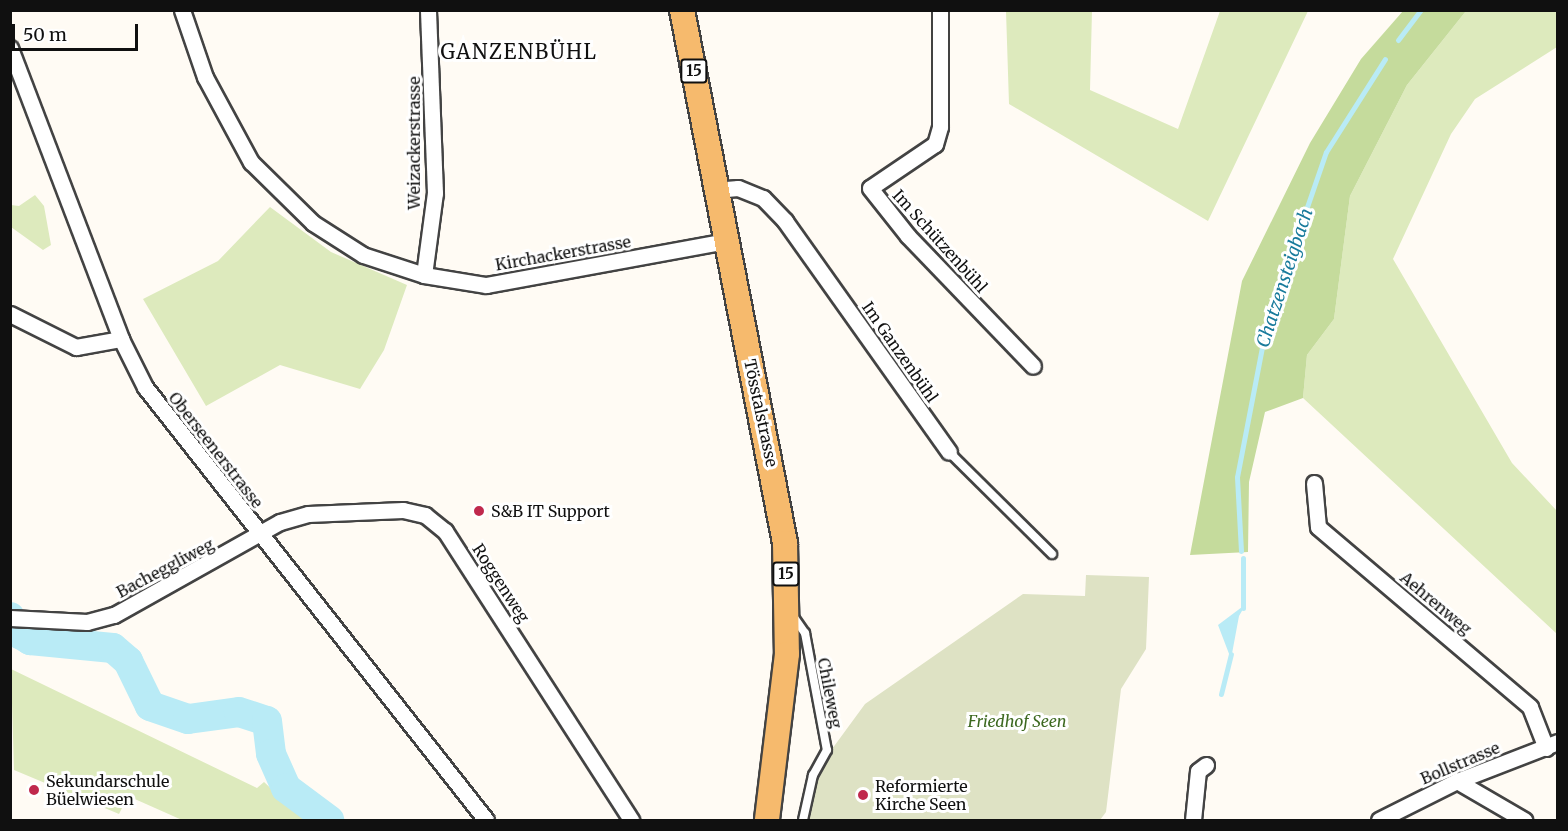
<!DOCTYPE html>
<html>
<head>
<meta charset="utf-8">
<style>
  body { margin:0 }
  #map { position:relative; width:1568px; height:831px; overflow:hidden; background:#fffbf4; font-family:Merriweather,serif }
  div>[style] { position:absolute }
  .green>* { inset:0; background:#ddeabd }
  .forest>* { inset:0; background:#c5db9c }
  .cemetery>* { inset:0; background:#dee2c4 }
  .water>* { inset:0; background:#b9ebf6 }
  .stream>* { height:5px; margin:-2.5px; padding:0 2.5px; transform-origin:2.5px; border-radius:2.5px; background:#b9ebf6 }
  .river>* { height:30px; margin:-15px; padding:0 15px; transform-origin:15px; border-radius:15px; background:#b9ebf6 }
  .roads { filter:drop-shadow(2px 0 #434343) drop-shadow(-2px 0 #434343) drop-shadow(0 2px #434343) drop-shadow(0 -2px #434343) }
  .service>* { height:8px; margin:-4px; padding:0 4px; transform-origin:4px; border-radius:4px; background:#fff }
  .minor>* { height:15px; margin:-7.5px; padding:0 7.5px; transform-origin:7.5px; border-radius:7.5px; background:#fff }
  .primary>* { height:24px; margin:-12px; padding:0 12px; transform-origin:12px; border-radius:12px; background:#f6ba6d }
  .dots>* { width:16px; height:16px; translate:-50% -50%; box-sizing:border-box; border:3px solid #fff; border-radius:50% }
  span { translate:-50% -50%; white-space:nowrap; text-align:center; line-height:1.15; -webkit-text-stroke:6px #fff; paint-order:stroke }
  .shield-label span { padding:2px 4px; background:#fff; border:2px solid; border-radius:4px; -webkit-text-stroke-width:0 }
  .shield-label { font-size:15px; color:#101010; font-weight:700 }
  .street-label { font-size:16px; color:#101010 }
  .poi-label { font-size:16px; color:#101010 }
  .left { translate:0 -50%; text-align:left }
  .park-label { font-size:16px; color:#3d6920; font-style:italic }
  .water-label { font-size:18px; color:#197b9c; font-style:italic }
  .quarter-label { font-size:20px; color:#101010; letter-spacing:1.5px }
  .frame { position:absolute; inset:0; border:12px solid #101010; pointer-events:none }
  .scale { position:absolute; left:12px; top:24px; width:126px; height:27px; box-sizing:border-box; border:3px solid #101010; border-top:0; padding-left:8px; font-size:18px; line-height:21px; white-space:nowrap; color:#101010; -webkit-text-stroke:4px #fff; paint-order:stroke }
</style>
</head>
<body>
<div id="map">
  <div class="green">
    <i style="clip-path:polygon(1006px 11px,1092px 11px,1090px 90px,1178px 129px,1220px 11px,1308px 11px,1208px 221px,1009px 104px)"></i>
    <i style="clip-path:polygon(1466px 11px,1557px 11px,1557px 47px,1475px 99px,1451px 134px,1393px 259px,1512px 463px,1557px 511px,1557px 634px,1303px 398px,1307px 355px,1334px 319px,1350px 196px,1407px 85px)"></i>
    <i style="clip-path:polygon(35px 195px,44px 206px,51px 245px,43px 250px,11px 227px,11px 205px,19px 206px)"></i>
    <i style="clip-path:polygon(270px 207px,331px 252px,407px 285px,384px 350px,360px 389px,280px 365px,206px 406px,143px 299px,218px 261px)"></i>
    <i style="clip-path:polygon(11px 669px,257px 788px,264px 782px,305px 820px,182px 820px,128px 796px,119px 814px,14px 770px)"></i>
  </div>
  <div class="forest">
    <i style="clip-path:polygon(1403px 11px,1466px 11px,1407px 85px,1350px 196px,1334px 319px,1307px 355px,1303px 398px,1265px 412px,1249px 482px,1248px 552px,1190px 555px,1242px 281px,1310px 143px,1361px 59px)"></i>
  </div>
  <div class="cemetery">
    <i style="clip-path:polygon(1086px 575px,1149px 577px,1146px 649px,1121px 689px,1106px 812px,1100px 820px,803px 820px,813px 775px,865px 704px,1023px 594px,1085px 596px)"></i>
  </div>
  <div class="water">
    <i style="clip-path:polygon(1246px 604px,1239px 616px,1231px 659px,1218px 625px)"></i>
  </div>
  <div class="stream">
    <i style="left:1398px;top:40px;width:38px;rotate:-53deg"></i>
    <i style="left:1241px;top:551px;width:74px;rotate:-93.1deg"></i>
    <i style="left:1237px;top:477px;width:154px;rotate:-79.1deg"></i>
    <i style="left:1266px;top:326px;width:184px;rotate:-71deg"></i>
    <i style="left:1326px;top:152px;width:110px;rotate:-57.6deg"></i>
    <i style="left:1243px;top:558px;width:50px;rotate:90deg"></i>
    <i style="left:1221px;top:694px;width:41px;rotate:-76deg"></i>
  </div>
  <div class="river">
    <i style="left:10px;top:617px;width:20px;rotate:60deg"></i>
    <i style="left:20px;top:634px;width:12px;rotate:31deg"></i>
    <i style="left:30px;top:640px;width:83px;rotate:5.5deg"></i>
    <i style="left:113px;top:648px;width:20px;rotate:41deg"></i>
    <i style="left:128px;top:661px;width:50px;rotate:63.9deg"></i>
    <i style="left:150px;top:706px;width:40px;rotate:18.9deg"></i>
    <i style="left:188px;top:719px;width:51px;rotate:-7.8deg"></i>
    <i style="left:239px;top:712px;width:29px;rotate:18deg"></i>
    <i style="left:267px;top:721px;width:33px;rotate:83deg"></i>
    <i style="left:271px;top:754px;width:37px;rotate:66deg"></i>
    <i style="left:286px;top:788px;width:54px;rotate:36.7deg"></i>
  </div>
  <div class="roads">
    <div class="service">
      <i style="left:949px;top:452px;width:145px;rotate:44.7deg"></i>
      <i style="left:793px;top:616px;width:21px;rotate:55deg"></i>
      <i style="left:805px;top:633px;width:119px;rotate:79.4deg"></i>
      <i style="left:827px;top:750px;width:29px;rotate:119deg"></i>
      <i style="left:813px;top:775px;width:46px;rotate:102.5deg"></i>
    </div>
    <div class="minor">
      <i style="left:182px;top:10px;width:71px;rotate:71.1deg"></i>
      <i style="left:205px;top:77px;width:97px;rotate:61.6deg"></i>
      <i style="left:251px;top:162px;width:87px;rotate:44.5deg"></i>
      <i style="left:313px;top:223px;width:59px;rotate:32.6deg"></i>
      <i style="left:363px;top:255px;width:64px;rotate:18.2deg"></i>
      <i style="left:424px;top:275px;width:63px;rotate:9.2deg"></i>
      <i style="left:486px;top:285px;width:243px;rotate:-10.4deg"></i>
      <i style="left:940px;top:10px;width:117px;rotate:90deg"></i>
      <i style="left:940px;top:127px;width:18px;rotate:106deg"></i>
      <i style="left:935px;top:144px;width:78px;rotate:145.9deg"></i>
      <i style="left:870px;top:188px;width:61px;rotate:51.6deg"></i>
      <i style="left:908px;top:236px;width:180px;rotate:46.1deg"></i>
      <i style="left:10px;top:48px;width:311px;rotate:69.1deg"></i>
      <i style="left:121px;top:339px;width:54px;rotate:63.4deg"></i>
      <i style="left:145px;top:387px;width:551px;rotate:51.78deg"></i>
      <i style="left:714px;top:190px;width:24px;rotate:-5deg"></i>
      <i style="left:738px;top:188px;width:27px;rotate:22deg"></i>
      <i style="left:763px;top:198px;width:32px;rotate:46deg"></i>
      <i style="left:785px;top:221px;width:283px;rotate:54.6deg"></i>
      <i style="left:424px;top:275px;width:83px;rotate:-82.4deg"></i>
      <i style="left:435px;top:193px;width:183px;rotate:-92.2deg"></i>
      <i style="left:10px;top:314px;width:74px;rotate:26.6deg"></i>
      <i style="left:76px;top:347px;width:46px;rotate:-10.1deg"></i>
      <i style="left:1314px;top:483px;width:44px;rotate:84.8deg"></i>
      <i style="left:1318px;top:527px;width:278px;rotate:40.3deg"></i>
      <i style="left:1530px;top:707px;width:44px;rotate:68.7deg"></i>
      <i style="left:10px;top:618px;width:77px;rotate:3deg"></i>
      <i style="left:87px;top:622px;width:28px;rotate:-15deg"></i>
      <i style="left:114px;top:615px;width:190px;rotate:-29.3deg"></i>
      <i style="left:280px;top:522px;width:29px;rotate:-16deg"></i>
      <i style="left:308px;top:514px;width:95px;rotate:-2.4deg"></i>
      <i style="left:403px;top:510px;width:23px;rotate:13deg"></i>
      <i style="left:425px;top:515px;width:26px;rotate:39deg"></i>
      <i style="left:445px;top:531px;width:344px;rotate:57.2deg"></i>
      <i style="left:1457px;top:781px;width:78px;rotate:30.2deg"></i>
      <i style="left:1193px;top:820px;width:49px;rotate:-84.2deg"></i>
      <i style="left:1198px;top:771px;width:10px;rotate:-37deg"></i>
      <i style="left:1379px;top:820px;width:87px;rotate:-26.6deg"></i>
      <i style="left:1457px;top:781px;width:108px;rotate:-21.1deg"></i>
    </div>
    <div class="primary">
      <i style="left:682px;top:10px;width:543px;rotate:79.06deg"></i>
      <i style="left:785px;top:543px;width:111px;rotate:89deg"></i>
      <i style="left:787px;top:654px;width:167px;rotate:96.9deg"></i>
    </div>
  </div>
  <div class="dots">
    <i style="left:479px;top:511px;background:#c0294d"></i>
    <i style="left:34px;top:790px;background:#c0294d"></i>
    <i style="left:863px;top:795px;background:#c0294d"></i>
  </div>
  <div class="shield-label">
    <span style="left:694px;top:71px">15</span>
    <span style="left:786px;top:574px">15</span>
  </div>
  <div class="street-label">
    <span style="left:414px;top:143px;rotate:-90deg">Weizackerstrasse</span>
    <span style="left:940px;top:241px;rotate:48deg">Im Schützenbühl</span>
    <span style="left:563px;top:253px;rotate:-10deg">Kirchackerstrasse</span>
    <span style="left:900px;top:352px;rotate:55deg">Im Ganzenbühl</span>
    <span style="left:761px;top:413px;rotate:78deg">Tösstalstrasse</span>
    <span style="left:216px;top:450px;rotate:52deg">Oberseenerstrasse</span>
    <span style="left:165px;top:568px;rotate:-28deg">Bacheggliweg</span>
    <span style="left:501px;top:583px;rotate:57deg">Roggenweg</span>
    <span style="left:1436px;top:603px;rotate:40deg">Aehrenweg</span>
    <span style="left:830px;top:693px;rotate:79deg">Chileweg</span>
    <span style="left:1460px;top:763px;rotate:-23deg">Bollstrasse</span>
  </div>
  <div class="poi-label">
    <span class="left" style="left:491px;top:511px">S&amp;B IT Support</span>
    <span class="left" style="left:46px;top:790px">Sekundarschule<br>Büelwiesen</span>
    <span class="left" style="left:875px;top:795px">Reformierte<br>Kirche Seen</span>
  </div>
  <div class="park-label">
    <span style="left:1017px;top:721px">Friedhof Seen</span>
  </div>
  <div class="water-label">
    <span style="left:1285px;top:278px;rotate:-72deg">Chatzensteigbach</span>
  </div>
  <div class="quarter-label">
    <span style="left:519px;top:51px">GANZENBÜHL</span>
  </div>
  <div class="frame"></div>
  <div class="scale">50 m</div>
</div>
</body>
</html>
